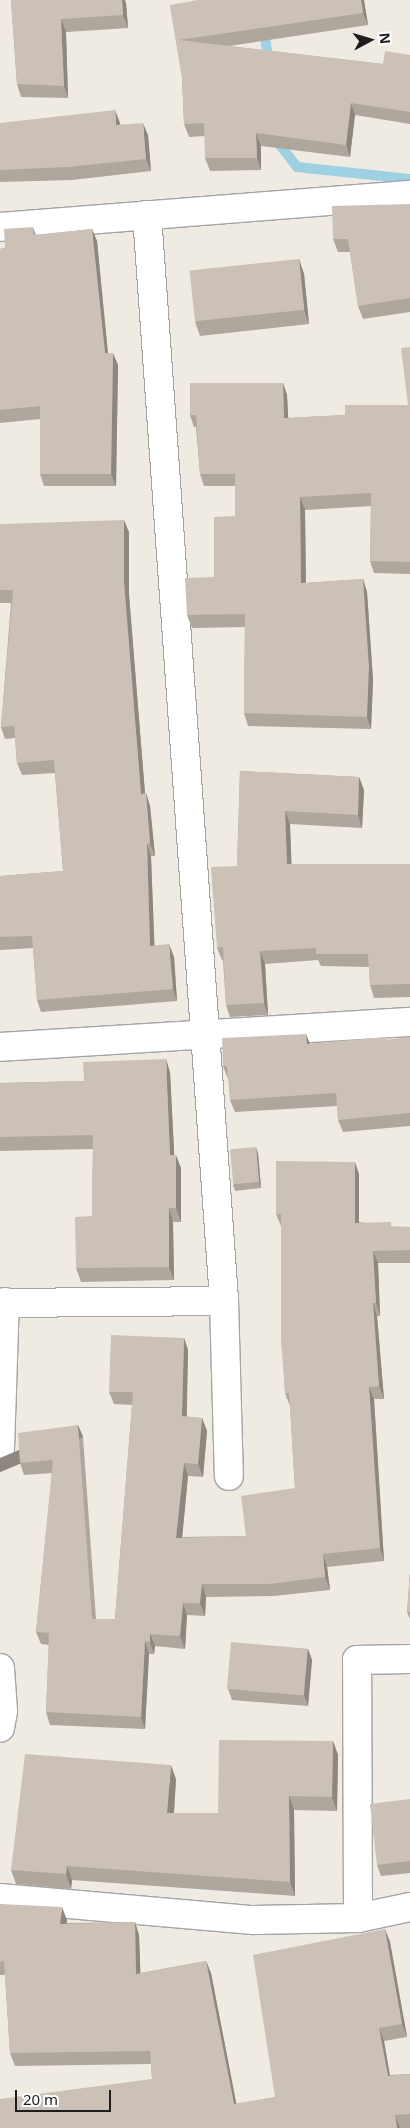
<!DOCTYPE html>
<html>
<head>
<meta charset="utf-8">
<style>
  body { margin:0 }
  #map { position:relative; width:410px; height:2128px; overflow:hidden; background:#efebe2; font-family:"Noto Sans",sans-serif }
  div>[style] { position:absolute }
  .stream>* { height:10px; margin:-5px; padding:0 5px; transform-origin:5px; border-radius:5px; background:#9ed1e1 }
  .roads { filter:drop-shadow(1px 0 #a4a4a4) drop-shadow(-1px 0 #a4a4a4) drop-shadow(0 1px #a4a4a4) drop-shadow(0 -1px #a4a4a4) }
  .minor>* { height:28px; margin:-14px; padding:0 14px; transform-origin:14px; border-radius:14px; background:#fff }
  .wall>* { inset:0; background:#afa69d }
  .shaded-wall>* { inset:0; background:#8e8780; transform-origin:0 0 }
  .building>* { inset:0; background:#cbc1b7; transform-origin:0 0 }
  span { translate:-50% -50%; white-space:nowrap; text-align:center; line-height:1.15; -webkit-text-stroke:4px #fff; paint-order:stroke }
  .north { position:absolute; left:345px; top:15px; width:50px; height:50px; -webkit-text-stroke:4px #fff; paint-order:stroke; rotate:84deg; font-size:14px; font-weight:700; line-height:20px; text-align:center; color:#1d1d1d }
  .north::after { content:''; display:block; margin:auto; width:18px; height:22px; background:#1d1d1d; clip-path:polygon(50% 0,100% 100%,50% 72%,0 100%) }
  .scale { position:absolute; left:15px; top:2090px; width:96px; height:22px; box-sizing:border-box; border:2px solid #1d1d1d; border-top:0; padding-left:6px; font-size:15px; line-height:18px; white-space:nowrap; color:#1d1d1d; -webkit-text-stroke:4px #fff; paint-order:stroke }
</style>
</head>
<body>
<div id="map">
  <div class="stream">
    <i style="left:264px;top:29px;width:35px;rotate:82deg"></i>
    <i style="left:278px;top:135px;width:10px;rotate:79deg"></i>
    <i style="left:280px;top:145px;width:28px;rotate:52deg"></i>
    <i style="left:297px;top:167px;width:114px;rotate:6.1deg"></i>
  </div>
  <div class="roads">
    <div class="minor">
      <i style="left:147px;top:215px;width:1089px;rotate:85.94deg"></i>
      <i style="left:224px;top:1301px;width:175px;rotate:88.4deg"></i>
      <i style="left:0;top:227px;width:411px;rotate:-4.5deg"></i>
      <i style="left:0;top:1047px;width:411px;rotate:-3.5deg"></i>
      <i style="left:0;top:1303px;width:224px;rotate:-0.5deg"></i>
      <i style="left:0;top:1449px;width:147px;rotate:-88.1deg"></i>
      <i style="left:0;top:1668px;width:43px;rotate:86deg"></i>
      <i style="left:3px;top:1711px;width:17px;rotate:100deg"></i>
      <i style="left:0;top:1898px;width:254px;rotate:5deg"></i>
      <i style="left:253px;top:1920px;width:105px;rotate:-1.1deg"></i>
      <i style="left:358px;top:1918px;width:53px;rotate:-11.9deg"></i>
      <i style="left:358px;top:1918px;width:258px;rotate:-90.2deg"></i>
      <i style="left:357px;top:1660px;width:53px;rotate:-1.1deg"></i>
    </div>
  </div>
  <div class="wall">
    <i style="clip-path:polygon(11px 0,126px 3px,128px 28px,66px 32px,68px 98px,21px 97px,17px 84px)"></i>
    <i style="clip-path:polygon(364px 0,368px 25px,229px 46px,383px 64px,410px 55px,410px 124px,355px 115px,350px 157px,261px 146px,261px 170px,210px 171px,205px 158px,205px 136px,189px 137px,184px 124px,182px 77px,170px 5px)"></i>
    <i style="clip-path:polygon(0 123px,120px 123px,120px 125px,148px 135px,151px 171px,72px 180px,0 182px)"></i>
    <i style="clip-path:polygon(410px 204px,410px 312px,363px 319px,358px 306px,350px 252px,338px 252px,333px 239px)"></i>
    <i style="clip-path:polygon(33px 227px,36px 235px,92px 229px,97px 241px,108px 353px,118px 365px,116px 486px,44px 486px,40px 474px,40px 419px,0 423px,0 249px,5px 248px)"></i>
    <i style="clip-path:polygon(299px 259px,304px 274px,309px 324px,200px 336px,195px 322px)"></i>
    <i style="clip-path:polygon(410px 347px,410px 574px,374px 573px,370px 561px,371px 506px,305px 510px,306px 583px,363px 579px,367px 592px,373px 680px,371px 729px,248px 726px,244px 713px,245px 627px,192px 628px,187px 615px,214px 577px,235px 516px,235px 486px,204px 486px,200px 474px,196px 427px,194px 427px,190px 415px,283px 383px,287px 395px,288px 418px,345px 415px,408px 405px)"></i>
    <i style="clip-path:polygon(0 524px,129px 532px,129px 595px,145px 793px,146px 793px,150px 806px,155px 856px,151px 856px,154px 946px,174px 957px,177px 1001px,41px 1012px,37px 1000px,33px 948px,0 950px,0 876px,63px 871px,55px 773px,22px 775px,17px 763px,15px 738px,5px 739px,1px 727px,11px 603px,0 603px)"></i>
    <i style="clip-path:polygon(240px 771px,359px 777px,364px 790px,362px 828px,290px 824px,291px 864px,410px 864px,410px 997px,374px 998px,370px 985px,369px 967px,321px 966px,318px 960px,265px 964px,268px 1015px,230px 1017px,226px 1005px,223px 960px,222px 960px,217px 948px,237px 866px)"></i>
    <i style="clip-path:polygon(306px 1034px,310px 1044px,388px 1040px,410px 1037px,410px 1126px,343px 1132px,338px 1120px,337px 1106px,235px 1112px,230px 1100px,229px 1079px,228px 1079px,223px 1066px)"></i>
    <i style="clip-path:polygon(170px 1072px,174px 1155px,181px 1168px,181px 1222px,173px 1222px,174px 1280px,81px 1282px,76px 1268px,92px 1216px,93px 1149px,0 1151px,0 1083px,84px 1081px)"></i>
    <i style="clip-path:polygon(258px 1153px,261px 1188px,235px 1191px,233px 1185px)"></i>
    <i style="clip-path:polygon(359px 1174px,359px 1222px,392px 1227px,410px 1227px,410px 1263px,378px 1263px,380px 1316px,377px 1316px,384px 1399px,374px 1399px,384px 1561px,327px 1567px,330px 1590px,274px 1596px,206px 1597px,205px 1616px,187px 1615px,185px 1649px,155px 1646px,154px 1654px,149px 1654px,145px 1729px,50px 1725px,46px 1712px,49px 1645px,41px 1644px,36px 1632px,52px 1473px,24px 1475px,20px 1463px,78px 1425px,83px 1437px,96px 1619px,115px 1619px,132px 1405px,114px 1404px,109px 1392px,184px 1338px,188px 1350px,187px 1417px,202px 1418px,207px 1431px,203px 1477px,188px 1476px,182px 1537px,246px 1536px,295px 1488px,290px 1406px,285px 1393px,281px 1226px,276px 1214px)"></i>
    <i style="clip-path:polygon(410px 1573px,410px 1619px,407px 1612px)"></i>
    <i style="clip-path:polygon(308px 1649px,312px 1660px,308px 1706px,232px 1700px,228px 1689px)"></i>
    <i style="clip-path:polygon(333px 1741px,338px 1755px,337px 1811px,294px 1810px,295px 1896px,72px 1880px,71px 1889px,16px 1884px,11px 1870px,176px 1779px,174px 1813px,218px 1813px)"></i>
    <i style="clip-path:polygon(410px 1799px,410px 1873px,381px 1876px,377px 1865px)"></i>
    <i style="clip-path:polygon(0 1904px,67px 1920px,67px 1923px,135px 1922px,139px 1935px,140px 1973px,206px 1961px,211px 1973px,236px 2104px,275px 2097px,385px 1929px,390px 1942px,407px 2037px,384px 2041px,390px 2075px,410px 2074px,410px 2128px,0 2128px,152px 2079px,151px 2064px,15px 2066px,10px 2053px,5px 1975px,0 1975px)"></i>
  </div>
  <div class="shaded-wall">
    <i style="clip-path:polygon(122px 0,125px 0,126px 3px,128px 28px,123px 15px)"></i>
    <i style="clip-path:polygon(361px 0,364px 0,368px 25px,363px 13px)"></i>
    <i style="clip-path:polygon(61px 19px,66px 32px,68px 98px,64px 86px)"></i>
    <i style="clip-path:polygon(351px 103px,355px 115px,350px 157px,346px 145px)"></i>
    <i style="clip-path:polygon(115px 110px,120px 123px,121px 138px,116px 125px)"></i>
    <i style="clip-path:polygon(143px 123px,148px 135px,151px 171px,146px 159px)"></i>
    <i style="clip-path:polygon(256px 133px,261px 146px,261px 170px,257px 158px)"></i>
    <i style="clip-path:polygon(92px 229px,97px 241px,109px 365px,105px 353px)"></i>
    <i style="clip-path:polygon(299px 259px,304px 274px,309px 324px,304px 310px)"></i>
    <i style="clip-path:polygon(113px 353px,118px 365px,116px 486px,111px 474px)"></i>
    <i style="clip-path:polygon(283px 383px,287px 395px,289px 431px,284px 418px)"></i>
    <i style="clip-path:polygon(300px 497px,305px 510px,306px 596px,301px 583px)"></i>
    <i style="clip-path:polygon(124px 520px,129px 532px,129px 595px,146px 806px,141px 794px,124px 582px)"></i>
    <i style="clip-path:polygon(363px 579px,367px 592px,373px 680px,371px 729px,367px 717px)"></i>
    <i style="clip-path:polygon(359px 777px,364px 790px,362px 828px,358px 815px)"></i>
    <i style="clip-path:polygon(146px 793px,150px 806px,155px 856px,150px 843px)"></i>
    <i style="clip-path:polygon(285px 811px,290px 824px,292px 876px,287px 864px)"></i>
    <i style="clip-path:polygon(147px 844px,151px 856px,155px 958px,150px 946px)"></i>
    <i style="clip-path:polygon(169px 944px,174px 957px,177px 1001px,173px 989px)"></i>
    <i style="clip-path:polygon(260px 951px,265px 964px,268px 1015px,264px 1003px)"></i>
    <i style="clip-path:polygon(306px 1034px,311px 1047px,307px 1044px)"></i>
    <i style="clip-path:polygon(166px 1059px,170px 1072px,175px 1168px,170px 1155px)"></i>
    <i style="clip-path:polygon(256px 1147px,258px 1153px,261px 1188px,259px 1182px)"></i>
    <i style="clip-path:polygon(176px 1155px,181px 1168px,181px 1222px,176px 1208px)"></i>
    <i style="clip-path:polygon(355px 1162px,359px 1174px,359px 1235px,355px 1223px)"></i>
    <i style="clip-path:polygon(169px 1208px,173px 1222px,174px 1280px,169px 1267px)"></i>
    <i style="clip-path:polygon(373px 1251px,378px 1263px,380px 1316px,376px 1303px)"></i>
    <i style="clip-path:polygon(373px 1303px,377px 1316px,384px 1399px,379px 1386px)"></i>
    <i style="clip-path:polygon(184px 1338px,188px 1350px,186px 1429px,182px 1416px)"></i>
    <i style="clip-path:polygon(369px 1387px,374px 1399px,384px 1561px,380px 1548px)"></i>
    <i style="clip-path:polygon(202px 1418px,207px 1431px,203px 1477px,198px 1464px)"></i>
    <i style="left:78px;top:1425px;width:13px;height:195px;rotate:67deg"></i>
    <i style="clip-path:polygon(184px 1463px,188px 1476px,181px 1550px,176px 1538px)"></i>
    <i style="clip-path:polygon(323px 1554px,327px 1567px,330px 1590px,325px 1577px)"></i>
    <i style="clip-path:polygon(202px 1584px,206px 1597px,205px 1616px,200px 1603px)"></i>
    <i style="clip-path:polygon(183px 1603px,187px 1615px,185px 1649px,180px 1636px)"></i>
    <i style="clip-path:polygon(150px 1634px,155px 1646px,154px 1654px,150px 1642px)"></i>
    <i style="clip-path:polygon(145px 1641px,149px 1654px,145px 1729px,141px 1717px)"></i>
    <i style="clip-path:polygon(308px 1649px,312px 1660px,308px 1706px,304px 1695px)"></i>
    <i style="clip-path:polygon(333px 1741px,338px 1755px,337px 1811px,332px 1797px)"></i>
    <i style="clip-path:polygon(171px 1765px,176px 1779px,173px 1828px,167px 1813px)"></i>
    <i style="clip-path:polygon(289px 1796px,294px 1810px,295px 1896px,290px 1882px)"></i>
    <i style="clip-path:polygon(67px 1866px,72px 1880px,71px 1889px,66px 1874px)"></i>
    <i style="clip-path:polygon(62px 1907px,67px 1920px,65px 1936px,60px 1924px)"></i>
    <i style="clip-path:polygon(135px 1922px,139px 1935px,141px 1987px,136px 1974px)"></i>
    <i style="clip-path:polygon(385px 1929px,390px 1942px,407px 2037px,402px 2024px)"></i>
    <i style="clip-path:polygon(206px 1961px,211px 1973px,239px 2117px,234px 2104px)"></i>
    <i style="clip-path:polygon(379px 2028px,384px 2041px,392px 2089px,388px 2076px)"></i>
    <i style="clip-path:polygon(395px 2115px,400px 2128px,397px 2128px)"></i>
  </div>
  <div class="building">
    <i style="clip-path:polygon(11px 0,122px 0,123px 15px,61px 19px,64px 86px,17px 84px)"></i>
    <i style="clip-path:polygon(198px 0,361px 0,363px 13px,179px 40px,383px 64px,385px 51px,410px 55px,410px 112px,351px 103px,346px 145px,256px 133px,257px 158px,205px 158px,204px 123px,184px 124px,182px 77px,170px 5px)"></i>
    <i style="clip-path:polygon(115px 110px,116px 125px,143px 123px,146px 159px,67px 167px,0 170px,0 123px)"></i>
    <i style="clip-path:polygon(410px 204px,410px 298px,358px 306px,348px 239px,333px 239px,332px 206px)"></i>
    <i style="clip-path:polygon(33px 227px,33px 235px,92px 229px,105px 353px,113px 353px,111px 474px,40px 474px,40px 406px,0 410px,0 249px,5px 248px,4px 229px)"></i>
    <i style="left:299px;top:259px;width:51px;height:110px;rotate:84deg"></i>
    <i style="clip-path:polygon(410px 347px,410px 562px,370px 561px,371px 493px,300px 497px,301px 583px,363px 579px,369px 667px,367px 717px,244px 713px,245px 614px,187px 615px,185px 578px,214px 577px,214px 517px,235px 516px,235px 474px,200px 474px,196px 415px,190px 415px,190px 383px,283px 383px,284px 418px,345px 415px,345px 405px,408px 405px,401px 348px)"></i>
    <i style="clip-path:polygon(124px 520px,124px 582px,141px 794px,146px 793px,150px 843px,147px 844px,150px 946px,169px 944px,173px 989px,37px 1000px,32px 936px,0 937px,0 876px,63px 871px,54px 760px,17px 763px,14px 726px,1px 727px,13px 590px,0 590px,0 524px)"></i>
    <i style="clip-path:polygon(240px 771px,359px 777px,358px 815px,285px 811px,287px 864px,410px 864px,410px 984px,370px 985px,368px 954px,316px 954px,316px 948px,260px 951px,264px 1003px,226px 1005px,223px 947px,217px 948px,211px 867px,237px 866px)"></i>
    <i style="clip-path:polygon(306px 1034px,307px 1044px,387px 1037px,387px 1040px,410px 1037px,410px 1113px,338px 1120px,336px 1093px,230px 1100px,227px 1066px,223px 1066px,222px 1038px)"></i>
    <i style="clip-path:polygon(166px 1059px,170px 1155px,176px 1155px,176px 1208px,169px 1208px,169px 1267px,76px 1268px,75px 1217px,92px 1216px,93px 1135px,0 1137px,0 1083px,84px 1081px,83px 1062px)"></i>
    <i style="left:256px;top:1147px;width:35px;height:26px;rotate:85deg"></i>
    <i style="clip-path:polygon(276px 1161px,355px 1162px,355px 1223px,391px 1222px,391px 1226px,410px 1227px,410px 1250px,373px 1251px,376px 1303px,373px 1303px,379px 1386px,369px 1387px,380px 1548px,323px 1554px,325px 1577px,269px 1584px,202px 1584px,200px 1603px,183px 1603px,180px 1636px,150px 1634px,150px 1642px,145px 1641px,141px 1717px,46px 1712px,49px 1633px,36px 1632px,53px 1460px,20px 1463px,18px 1433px,78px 1425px,92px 1619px,115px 1619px,133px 1392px,109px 1392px,111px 1335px,184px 1338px,182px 1416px,202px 1418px,198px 1464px,184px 1463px,176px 1538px,246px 1536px,241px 1496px,295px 1488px,289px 1393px,285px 1393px,281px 1340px,281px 1214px,276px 1214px)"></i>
    <i style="clip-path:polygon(410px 1573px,410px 1612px,407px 1612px)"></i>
    <i style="left:231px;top:1642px;width:77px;height:47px;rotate:5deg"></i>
    <i style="clip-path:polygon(219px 1740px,333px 1741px,332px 1797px,289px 1796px,290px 1882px,67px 1866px,66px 1874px,11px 1870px,25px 1754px,171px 1765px,167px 1813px,218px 1813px)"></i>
    <i style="clip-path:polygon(410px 1799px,410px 1861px,377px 1865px,370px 1804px)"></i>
    <i style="clip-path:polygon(0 1904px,62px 1907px,60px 1924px,135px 1922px,136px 1974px,206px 1961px,234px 2104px,275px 2097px,253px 1955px,385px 1929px,402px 2024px,379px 2028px,388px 2076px,410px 2074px,410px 2114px,395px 2115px,397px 2128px,0 2128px,0 2099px,152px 2079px,150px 2051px,10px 2053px,4px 1961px,0 1962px)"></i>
  </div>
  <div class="north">N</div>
  <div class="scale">20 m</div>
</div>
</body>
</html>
